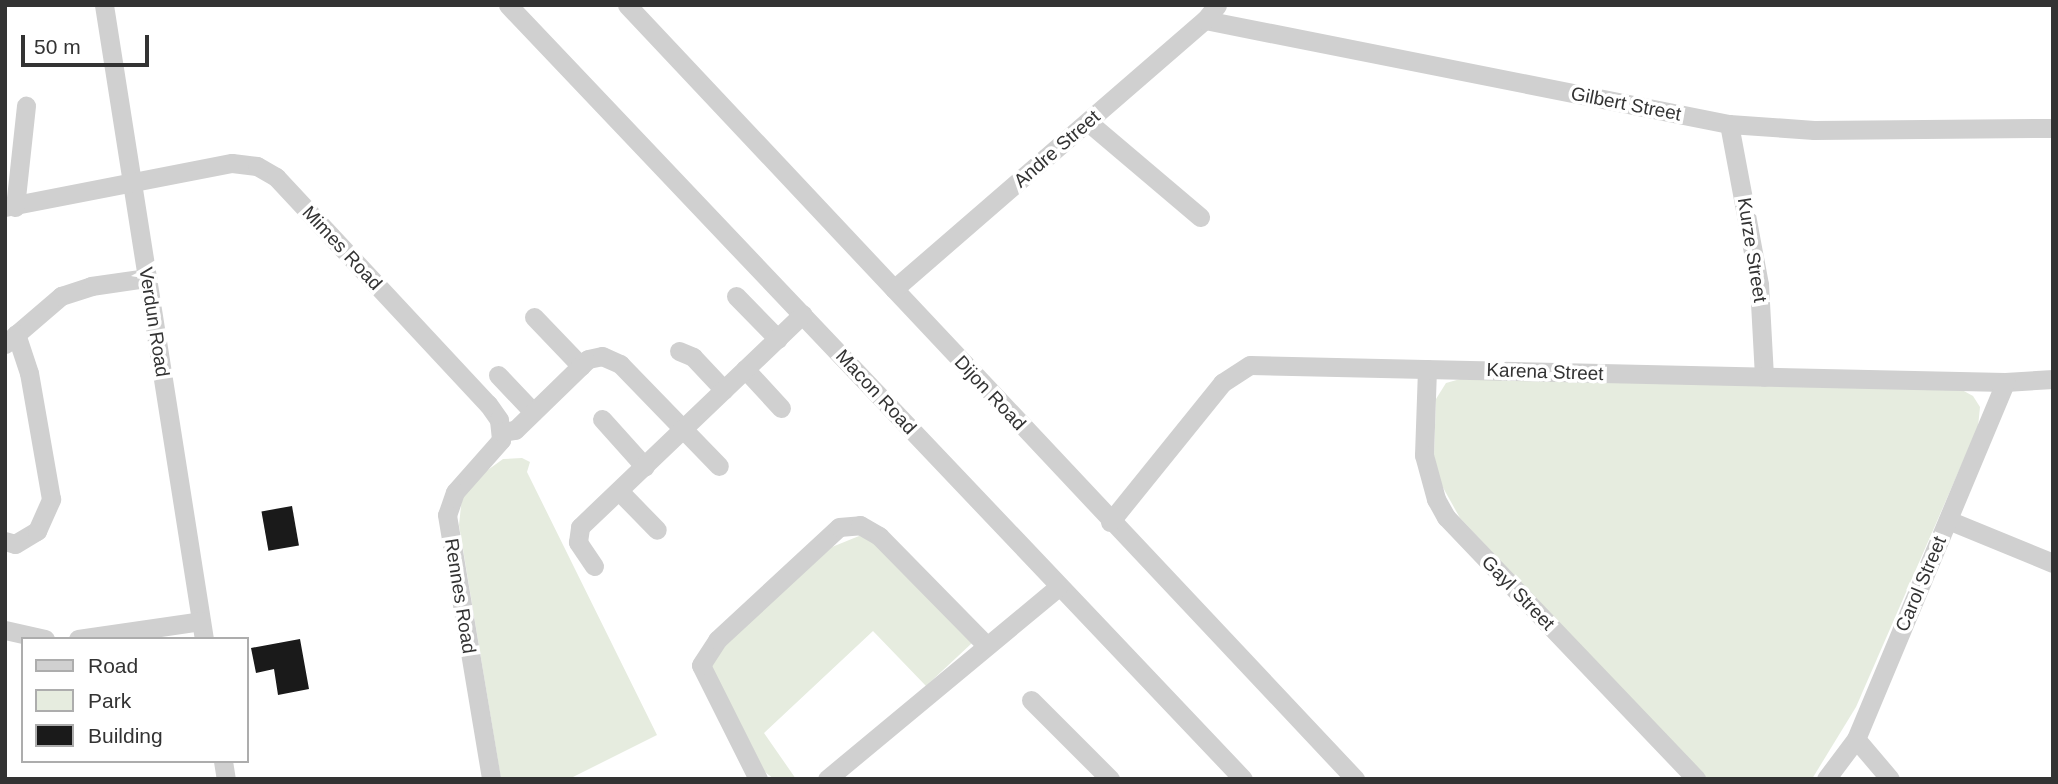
<!DOCTYPE html>
<html>
<head>
<meta charset="utf-8">
<style>
  body { margin:0 }
  #map { position:relative; width:2058px; height:784px; overflow:hidden; background:#fff; font-family:Arial,sans-serif }
  div>[style] { position:absolute }
  .green>* { inset:0; background:#e6ecdf }
  .building>* { inset:0; background:#1a1a1a; transform-origin:0 0 }
  .minor>* { height:19px; margin:-9.5px; padding:0 9.5px; transform-origin:9.5px; border-radius:9.5px; background:#d0d0d0 }
  span { translate:-50% -50%; white-space:nowrap; text-align:center; line-height:1.15; -webkit-text-stroke:7px #fff; paint-order:stroke }
  .street-label { font-size:19px; color:#333 }
  .frame { position:absolute; inset:0; border:7px solid #333; pointer-events:none }
  .legend { position:absolute; left:21px; top:637px; width:228px; height:126px; box-sizing:border-box; background:#fff; border:2px solid #adadad; margin:0; padding:9px 12px; list-style:none; font-size:21px; color:#333 }
  .legend li { display:flex; align-items:center; gap:14px; height:35px }
  .legend b { width:35px; border:2px solid #adadad }
  .scale { position:absolute; left:21px; top:35px; width:128px; height:32px; box-sizing:border-box; border:4px solid #333; border-top:0; padding-left:9px; font-size:21px; line-height:24px; white-space:nowrap; color:#333; -webkit-text-stroke:5px #fff; paint-order:stroke }
</style>
</head>
<body>
<div id="map">
  <div class="green">
    <i style="clip-path:polygon(1464px 378px,1962px 390px,1973px 396px,1980px 407px,1978px 427px,1856px 707px,1812px 779px,1706px 779px,1460px 518px,1441px 484px,1434px 456px,1436px 399px,1446px 383px)"></i>
    <i style="clip-path:polygon(522px 458px,530px 462px,527px 472px,657px 735px,569px 779px,501px 779px,459px 525px,462px 497px,485px 472px,503px 459px)"></i>
    <i style="clip-path:polygon(859px 536px,871px 537px,972px 643px,926px 686px,873px 631px,764px 733px,796px 779px,774px 779px,757px 766px,711px 679px,712px 662px,718px 650px,832px 547px)"></i>
  </div>
  <div class="building">
    <i style="left:292px;top:506px;width:40px;height:31px;rotate:80deg"></i>
    <i style="clip-path:polygon(300px 639px,309px 689px,278px 695px,274px 669px,256px 673px,251px 648px)"></i>
  </div>
  <div class="minor">
    <i style="left:104px;top:5px;width:642px;rotate:81.04deg"></i>
    <i style="left:508px;top:5px;width:1067px;rotate:46.48deg"></i>
    <i style="left:627px;top:5px;width:1063px;rotate:46.75deg"></i>
    <i style="left:1205px;top:20px;width:534px;rotate:11.23deg"></i>
    <i style="left:1729px;top:124px;width:85px;rotate:4deg"></i>
    <i style="left:1814px;top:130px;width:239px;rotate:-0.5deg"></i>
    <i style="left:1088px;top:122px;width:147px;rotate:40.3deg"></i>
    <i style="left:1729px;top:124px;width:163px;rotate:79.4deg"></i>
    <i style="left:1759px;top:284px;width:93px;rotate:86.9deg"></i>
    <i style="left:5px;top:207px;width:231px;rotate:-11deg"></i>
    <i style="left:232px;top:163px;width:25px;rotate:7deg"></i>
    <i style="left:257px;top:166px;width:22px;rotate:30deg"></i>
    <i style="left:276px;top:177px;width:311px;rotate:47deg"></i>
    <i style="left:488px;top:404px;width:19px;rotate:55deg"></i>
    <i style="left:499px;top:420px;width:20px;rotate:84deg"></i>
    <i style="left:501px;top:440px;width:69px;rotate:131.5deg"></i>
    <i style="left:455px;top:492px;width:24px;rotate:109deg"></i>
    <i style="left:447px;top:515px;width:268px;rotate:80.5deg"></i>
    <i style="left:15px;top:207px;width:102px;rotate:-83.8deg"></i>
    <i style="left:894px;top:289px;width:411px;rotate:-40.9deg"></i>
    <i style="left:1205px;top:20px;width:19px;rotate:-51deg"></i>
    <i style="left:736px;top:296px;width:60px;rotate:45.7deg"></i>
    <i style="left:534px;top:317px;width:68px;rotate:46.2deg"></i>
    <i style="left:5px;top:344px;width:74px;rotate:-40.6deg"></i>
    <i style="left:61px;top:296px;width:32px;rotate:-18deg"></i>
    <i style="left:91px;top:286px;width:57px;rotate:-8.1deg"></i>
    <i style="left:679px;top:351px;width:15px;rotate:23deg"></i>
    <i style="left:693px;top:357px;width:45px;rotate:46.8deg"></i>
    <i style="left:745px;top:369px;width:53px;rotate:47.3deg"></i>
    <i style="left:1427px;top:369px;width:86px;rotate:92deg"></i>
    <i style="left:1424px;top:455px;width:46px;rotate:74.7deg"></i>
    <i style="left:1436px;top:499px;width:21px;rotate:61deg"></i>
    <i style="left:1446px;top:517px;width:362px;rotate:46.3deg"></i>
    <i style="left:498px;top:375px;width:51px;rotate:46.6deg"></i>
    <i style="left:602px;top:419px;width:64px;rotate:48.1deg"></i>
    <i style="left:502px;top:432px;width:13px;rotate:-9deg"></i>
    <i style="left:515px;top:430px;width:102px;rotate:-44.2deg"></i>
    <i style="left:588px;top:359px;width:14px;rotate:-12deg"></i>
    <i style="left:602px;top:356px;width:20px;rotate:24deg"></i>
    <i style="left:620px;top:364px;width:142px;rotate:45.9deg"></i>
    <i style="left:619px;top:491px;width:54px;rotate:45.7deg"></i>
    <i style="left:1948px;top:520px;width:113px;rotate:22.3deg"></i>
    <i style="left:1110px;top:522px;width:179px;rotate:-51.1deg"></i>
    <i style="left:1222px;top:383px;width:33px;rotate:-33deg"></i>
    <i style="left:1250px;top:365px;width:755px;rotate:1.29deg"></i>
    <i style="left:2005px;top:382px;width:48px;rotate:-3.6deg"></i>
    <i style="left:5px;top:541px;width:10px;rotate:17deg"></i>
    <i style="left:15px;top:544px;width:26px;rotate:-31deg"></i>
    <i style="left:37px;top:531px;width:35px;rotate:-66deg"></i>
    <i style="left:51px;top:499px;width:128px;rotate:-99.9deg"></i>
    <i style="left:29px;top:373px;width:41px;rotate:-108.4deg"></i>
    <i style="left:594px;top:566px;width:29px;rotate:-124deg"></i>
    <i style="left:578px;top:542px;width:15px;rotate:-82deg"></i>
    <i style="left:580px;top:527px;width:308px;rotate:-43.7deg"></i>
    <i style="left:5px;top:630px;width:41px;rotate:12.7deg"></i>
    <i style="left:78px;top:639px;width:124px;rotate:-8.3deg"></i>
    <i style="left:1031px;top:700px;width:112px;rotate:45deg"></i>
    <i style="left:1856px;top:739px;width:52px;rotate:49.6deg"></i>
    <i style="left:223px;top:761px;width:18px;rotate:81deg"></i>
    <i style="left:758px;top:779px;width:127px;rotate:-116.6deg"></i>
    <i style="left:701px;top:665px;width:30px;rotate:-57deg"></i>
    <i style="left:717px;top:640px;width:166px;rotate:-42.8deg"></i>
    <i style="left:839px;top:527px;width:21px;rotate:-5deg"></i>
    <i style="left:860px;top:525px;width:22px;rotate:30deg"></i>
    <i style="left:879px;top:536px;width:153px;rotate:45.5deg"></i>
    <i style="left:827px;top:779px;width:300px;rotate:-39.7deg"></i>
    <i style="left:1826px;top:779px;width:50px;rotate:-53.1deg"></i>
    <i style="left:1856px;top:739px;width:387px;rotate:-67.3deg"></i>
  </div>
  <div class="street-label">
    <span style="left:1626px;top:104px;rotate:11deg">Gilbert Street</span>
    <span style="left:1057px;top:149px;rotate:-41deg">Andre Street</span>
    <span style="left:342px;top:248px;rotate:47deg">Mimes Road</span>
    <span style="left:1752px;top:250px;rotate:81deg">Kurze Street</span>
    <span style="left:154px;top:322px;rotate:81deg">Verdun Road</span>
    <span style="left:1545px;top:372px;rotate:2deg">Karena Street</span>
    <span style="left:876px;top:392px;rotate:47deg">Macon Road</span>
    <span style="left:990px;top:393px;rotate:47deg">Dijon Road</span>
    <span style="left:1921px;top:584px;rotate:-67deg">Carol Street</span>
    <span style="left:1518px;top:593px;rotate:46deg">Gayl Street</span>
    <span style="left:460px;top:596px;rotate:81deg">Rennes Road</span>
  </div>
  <div class="frame"></div>
  <ul class="legend">
  <li><b style="height:9px;background:#d0d0d0"></b>Road</li>
  <li><b style="height:19px;background:#e6ecdf"></b>Park</li>
  <li><b style="height:19px;background:#1a1a1a"></b>Building</li>
  </ul>
  <div class="scale">50 m</div>
</div>
</body>
</html>
